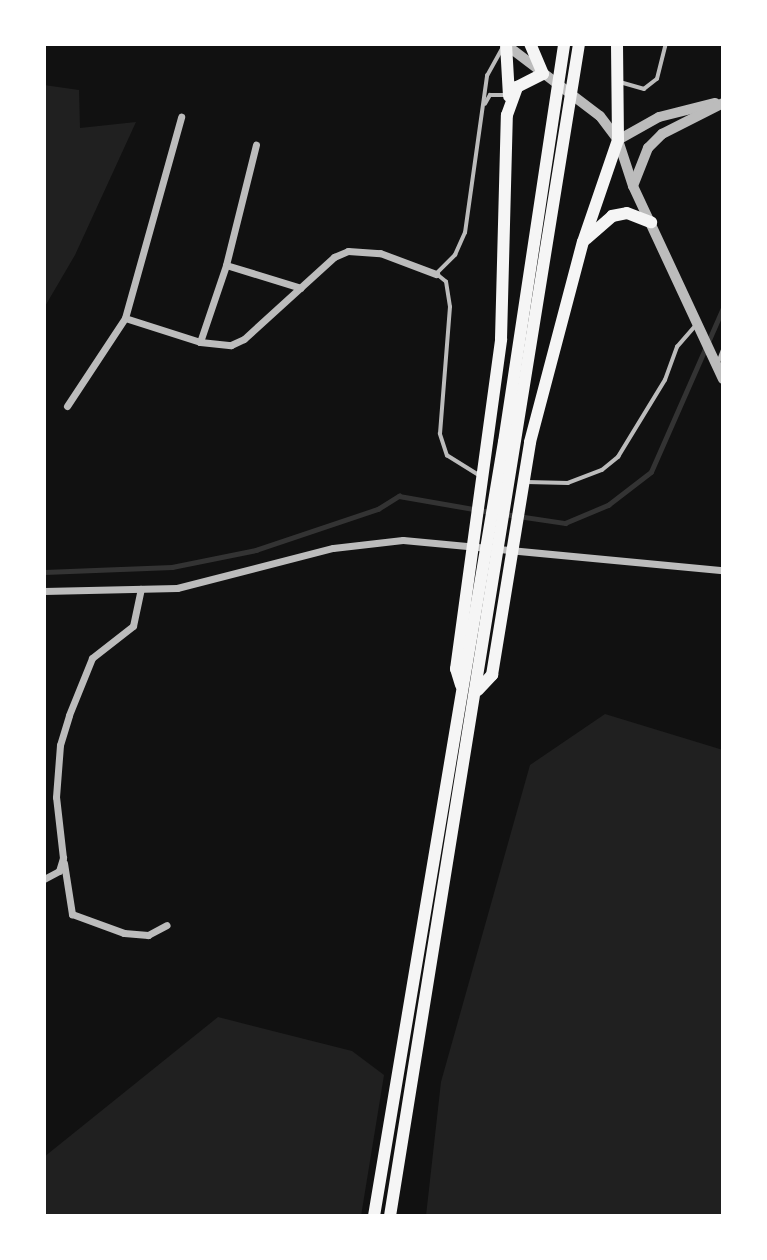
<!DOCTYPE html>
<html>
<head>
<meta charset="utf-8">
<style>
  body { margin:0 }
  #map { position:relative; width:767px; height:1260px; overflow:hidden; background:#111; font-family:"DM Sans",sans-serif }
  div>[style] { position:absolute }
  .green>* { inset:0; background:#202020 }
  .stream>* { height:4.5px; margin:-2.25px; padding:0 2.25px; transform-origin:2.25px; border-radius:2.25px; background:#333 }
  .service>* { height:3.5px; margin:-1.75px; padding:0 1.75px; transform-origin:1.75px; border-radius:1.75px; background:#bcbcbc }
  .minor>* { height:7px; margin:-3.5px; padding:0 3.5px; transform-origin:3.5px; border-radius:3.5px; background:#bcbcbc }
  .tertiary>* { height:10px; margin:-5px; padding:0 5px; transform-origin:5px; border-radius:5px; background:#bcbcbc }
  .trunk>* { height:12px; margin:-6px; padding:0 6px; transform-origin:6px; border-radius:6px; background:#f5f5f5 }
  span { translate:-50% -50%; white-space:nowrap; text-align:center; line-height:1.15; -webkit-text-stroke:7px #fff; paint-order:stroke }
  .frame { position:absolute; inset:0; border:46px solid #fff; pointer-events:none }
</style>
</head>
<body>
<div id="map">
  <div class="green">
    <i style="clip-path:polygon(44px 85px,79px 90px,80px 128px,136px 122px,75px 255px,44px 308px)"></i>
    <i style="clip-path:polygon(605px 714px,723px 750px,723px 1216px,426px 1216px,441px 1082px,530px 765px)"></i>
    <i style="clip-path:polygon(218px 1017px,352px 1051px,384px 1075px,361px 1216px,44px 1216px,44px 1157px)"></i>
  </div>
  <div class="stream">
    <i style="left:504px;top:514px;width:62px;rotate:8.4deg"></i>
    <i style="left:565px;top:523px;width:47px;rotate:-22.7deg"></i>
    <i style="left:608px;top:505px;width:54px;rotate:-37.5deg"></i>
    <i style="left:651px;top:472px;width:179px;rotate:-66.3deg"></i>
    <i style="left:44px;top:572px;width:128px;rotate:-2.2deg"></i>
    <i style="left:172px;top:567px;width:86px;rotate:-11.4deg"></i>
    <i style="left:256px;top:550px;width:129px;rotate:-18.6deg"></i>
    <i style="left:378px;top:509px;width:25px;rotate:-32deg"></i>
    <i style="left:399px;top:496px;width:93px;rotate:9.9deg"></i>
  </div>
  <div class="service">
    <i style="left:620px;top:82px;width:25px;rotate:16deg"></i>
    <i style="left:644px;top:89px;width:16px;rotate:-38deg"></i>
    <i style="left:657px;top:79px;width:36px;rotate:-76deg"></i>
    <i style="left:485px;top:104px;width:10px;rotate:-61deg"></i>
    <i style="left:490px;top:95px;width:16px"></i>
    <i style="left:718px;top:363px;width:14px;rotate:-69deg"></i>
    <i style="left:478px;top:475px;width:36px;rotate:-148deg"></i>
    <i style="left:447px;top:456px;width:23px;rotate:-108deg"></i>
    <i style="left:440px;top:434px;width:127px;rotate:-85.5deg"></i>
    <i style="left:450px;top:307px;width:25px;rotate:-99deg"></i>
    <i style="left:446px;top:282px;width:13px;rotate:-141deg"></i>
    <i style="left:436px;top:274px;width:27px;rotate:-45deg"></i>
    <i style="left:455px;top:255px;width:24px;rotate:-66deg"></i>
    <i style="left:465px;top:233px;width:159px;rotate:-82deg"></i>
    <i style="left:487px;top:76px;width:31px;rotate:-61deg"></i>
    <i style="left:527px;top:482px;width:41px;rotate:1.4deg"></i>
    <i style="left:568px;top:483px;width:36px;rotate:-21deg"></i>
    <i style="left:602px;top:470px;width:21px;rotate:-39deg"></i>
    <i style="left:618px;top:457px;width:90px;rotate:-58.6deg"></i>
    <i style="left:665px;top:380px;width:35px;rotate:-70deg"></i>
    <i style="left:677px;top:347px;width:28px;rotate:-49deg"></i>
  </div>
  <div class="minor">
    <i style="left:226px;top:265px;width:78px;rotate:17deg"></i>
    <i style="left:125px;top:318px;width:79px;rotate:17.7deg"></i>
    <i style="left:200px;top:342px;width:31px;rotate:6deg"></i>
    <i style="left:231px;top:345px;width:14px;rotate:-25deg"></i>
    <i style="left:244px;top:339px;width:122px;rotate:-42.3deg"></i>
    <i style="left:334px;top:257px;width:15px;rotate:-23deg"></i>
    <i style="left:348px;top:251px;width:32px;rotate:4deg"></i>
    <i style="left:380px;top:253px;width:60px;rotate:20.6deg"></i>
    <i style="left:200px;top:342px;width:81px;rotate:-71.3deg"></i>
    <i style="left:226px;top:265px;width:124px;rotate:-76deg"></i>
    <i style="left:67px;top:406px;width:105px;rotate:-56.6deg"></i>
    <i style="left:125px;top:318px;width:209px;rotate:-74.4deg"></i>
    <i style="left:44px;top:591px;width:133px;rotate:-1.3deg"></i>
    <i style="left:177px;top:588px;width:161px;rotate:-14.4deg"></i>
    <i style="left:333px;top:548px;width:70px;rotate:-6.5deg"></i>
    <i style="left:403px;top:540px;width:321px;rotate:5.4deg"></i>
    <i style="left:64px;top:863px;width:52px;rotate:81.1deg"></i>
    <i style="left:72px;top:914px;width:55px;rotate:20.1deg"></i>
    <i style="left:124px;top:933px;width:24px;rotate:5deg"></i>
    <i style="left:148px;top:935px;width:21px;rotate:-28deg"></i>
    <i style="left:44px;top:879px;width:17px;rotate:-28deg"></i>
    <i style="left:59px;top:871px;width:14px;rotate:-73deg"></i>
    <i style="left:63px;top:858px;width:61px;rotate:-96.5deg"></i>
    <i style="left:56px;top:797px;width:52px;rotate:-85.6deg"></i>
    <i style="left:60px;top:745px;width:31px;rotate:-73deg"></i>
    <i style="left:69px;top:715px;width:61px;rotate:-68deg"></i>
    <i style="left:92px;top:658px;width:52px;rotate:-38deg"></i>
    <i style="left:133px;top:626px;width:38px;rotate:-78deg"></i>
  </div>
  <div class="tertiary">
    <i style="left:505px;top:44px;width:119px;rotate:37.2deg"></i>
    <i style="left:600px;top:116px;width:30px;rotate:53deg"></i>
    <i style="left:618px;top:140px;width:48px;rotate:71.9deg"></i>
    <i style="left:633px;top:186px;width:213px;rotate:65deg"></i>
    <i style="left:618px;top:140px;width:47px;rotate:-29.3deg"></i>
    <i style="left:659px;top:117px;width:58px;rotate:-14deg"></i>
    <i style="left:633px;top:186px;width:41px;rotate:-68.5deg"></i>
    <i style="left:648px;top:148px;width:20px;rotate:-45deg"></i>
    <i style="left:662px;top:134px;width:68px;rotate:-26.9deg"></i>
  </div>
  <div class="trunk">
    <i style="left:506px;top:44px;width:52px;rotate:86.7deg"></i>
    <i style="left:586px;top:239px;width:35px;rotate:-41deg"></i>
    <i style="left:612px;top:216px;width:15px;rotate:-11deg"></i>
    <i style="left:627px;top:213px;width:26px;rotate:21deg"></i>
    <i style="left:461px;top:685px;width:17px;rotate:-107deg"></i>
    <i style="left:456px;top:669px;width:333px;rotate:-82.2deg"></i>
    <i style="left:501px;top:339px;width:224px;rotate:-88.5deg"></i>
    <i style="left:507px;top:115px;width:30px;rotate:-70deg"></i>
    <i style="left:517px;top:87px;width:29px;rotate:-27deg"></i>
    <i style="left:543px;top:74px;width:33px;rotate:-113deg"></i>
    <i style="left:478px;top:690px;width:21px;rotate:-47deg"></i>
    <i style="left:492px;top:675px;width:236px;rotate:-80.7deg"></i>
    <i style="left:530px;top:442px;width:207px;rotate:-75.2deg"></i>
    <i style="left:583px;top:242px;width:108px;rotate:-71.1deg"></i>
    <i style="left:618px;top:140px;width:96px;rotate:-90.6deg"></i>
    <i style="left:374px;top:1216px;width:785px;rotate:-80.47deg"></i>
    <i style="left:504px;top:442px;width:402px;rotate:-81.4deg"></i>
    <i style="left:390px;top:1216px;width:1187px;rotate:-80.84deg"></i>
  </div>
  <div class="frame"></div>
</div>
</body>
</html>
